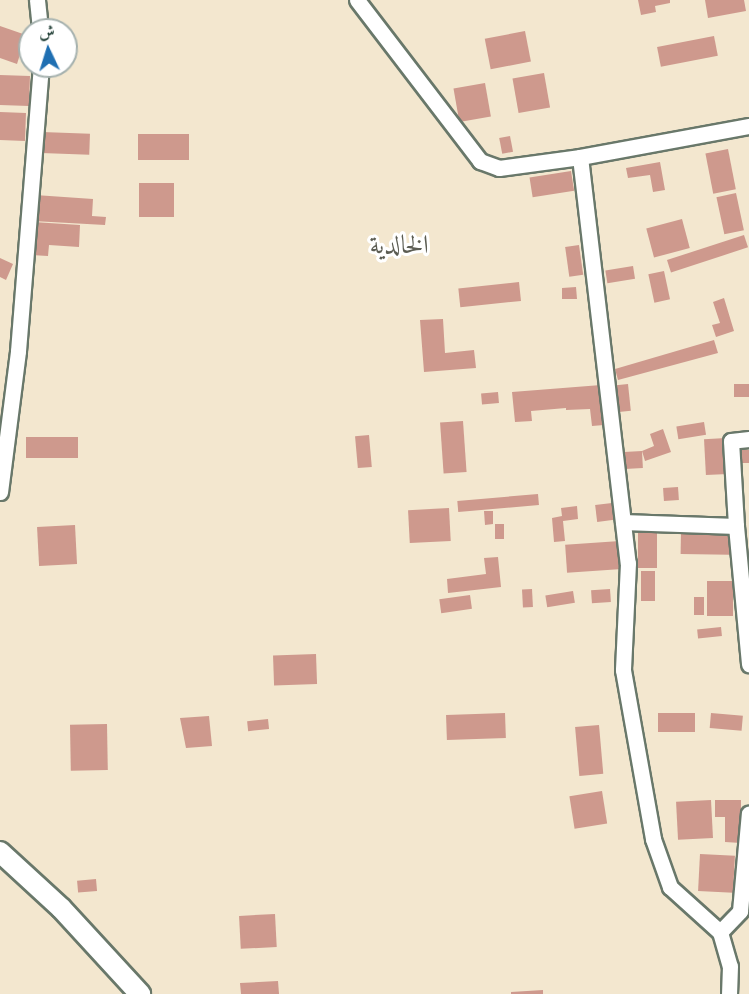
<!DOCTYPE html>
<html>
<head>
<meta charset="utf-8">
<style>
  body { margin:0 }
  #map { position:relative; width:749px; height:994px; overflow:hidden; background:#f3e7cf; font-family:Cardo,Amiri,serif }
  div>[style] { position:absolute }
  .building>* { inset:0; background:#ce998d; transform-origin:0 0 }
  .roads { filter:drop-shadow(2px 0 #69786a) drop-shadow(-2px 0 #69786a) drop-shadow(0 2px #69786a) drop-shadow(0 -2px #69786a) }
  .minor>* { height:15px; margin:-7.5px; padding:0 7.5px; transform-origin:7.5px; border-radius:7.5px; background:#fff }
  .tertiary>* { height:20px; margin:-10px; padding:0 10px; transform-origin:10px; border-radius:10px; background:#fff }
  span { translate:-50% -50%; white-space:nowrap; text-align:center; line-height:1.15; -webkit-text-stroke:6px #fff; paint-order:stroke }
  .quarter-label { font-size:26px; color:#5c5d53 }
  .north { position:absolute; left:18px; top:18px; width:60px; height:60px; box-sizing:border-box; background:#fff; border:2px solid #a5b1ae; border-radius:50%; rotate:356deg; font-size:16px; font-weight:700; line-height:24px; text-align:center; color:#1f3d34 }
  .north::after { content:''; display:block; margin:auto; width:21px; height:27px; background:#1f6fb2; clip-path:polygon(50% 0,100% 100%,50% 72%,0 100%) }
</style>
</head>
<body>
<div id="map">
  <div class="building">
    <i style="clip-path:polygon(638px 0,670px 0,670px 3px,655px 6px,656px 12px,641px 15px)"></i>
    <i style="clip-path:polygon(705px 0,744px 0,746px 11px,708px 18px)"></i>
    <i style="clip-path:polygon(0 26px,26px 35px,17px 64px,0 58px)"></i>
    <i style="left:525px;top:31px;width:31px;height:41px;rotate:79deg"></i>
    <i style="left:714px;top:36px;width:20px;height:58px;rotate:79deg"></i>
    <i style="left:544px;top:73px;width:35px;height:32px;rotate:80deg"></i>
    <i style="left:0;top:75px;width:30px;height:30px;rotate:2deg"></i>
    <i style="left:485px;top:83px;width:34px;height:32px;rotate:80deg"></i>
    <i style="left:0;top:112px;width:26px;height:28px;rotate:2deg"></i>
    <i style="left:42px;top:132px;width:48px;height:21px;rotate:2deg"></i>
    <i style="left:138px;top:134px;width:51px;height:26px"></i>
    <i style="left:510px;top:136px;width:16px;height:11px;rotate:79deg"></i>
    <i style="left:728px;top:149px;width:41px;height:23px;rotate:79deg"></i>
    <i style="clip-path:polygon(660px 162px,665px 190px,653px 192px,650px 175px,628px 178px,626px 168px)"></i>
    <i style="left:571px;top:171px;width:20px;height:42px;rotate:81deg"></i>
    <i style="left:139px;top:183px;width:35px;height:34px"></i>
    <i style="left:736px;top:193px;width:38px;height:20px;rotate:78deg"></i>
    <i style="clip-path:polygon(35px 195px,93px 199px,92px 216px,106px 217px,105px 225px,33px 221px)"></i>
    <i style="left:682px;top:219px;width:30px;height:37px;rotate:75deg"></i>
    <i style="clip-path:polygon(33px 222px,80px 225px,79px 247px,49px 245px,48px 256px,31px 255px)"></i>
    <i style="left:744px;top:235px;width:13px;height:81px;rotate:72deg"></i>
    <i style="left:579px;top:245px;width:30px;height:14px;rotate:82deg"></i>
    <i style="clip-path:polygon(0 258px,13px 264px,6px 280px,0 277px)"></i>
    <i style="left:633px;top:266px;width:13px;height:28px;rotate:81deg"></i>
    <i style="left:664px;top:271px;width:29px;height:16px;rotate:78deg"></i>
    <i style="left:519px;top:282px;width:19px;height:61px;rotate:84deg"></i>
    <i style="clip-path:polygon(576px 287px,577px 299px,562px 299px,562px 288px)"></i>
    <i style="clip-path:polygon(724px 298px,734px 331px,716px 337px,712px 325px,720px 323px,713px 302px)"></i>
    <i style="clip-path:polygon(443px 319px,445px 353px,474px 350px,476px 368px,424px 372px,420px 320px)"></i>
    <i style="clip-path:polygon(714px 340px,718px 353px,618px 380px,615px 369px)"></i>
    <i style="left:628px;top:384px;width:27px;height:12px;rotate:84deg"></i>
    <i style="left:749px;top:384px;width:13px;height:15px;rotate:90deg"></i>
    <i style="clip-path:polygon(601px 385px,604px 425px,592px 426px,590px 409px,566px 410px,566px 408px,531px 411px,532px 421px,515px 422px,512px 392px)"></i>
    <i style="left:498px;top:392px;width:11px;height:17px;rotate:85deg"></i>
    <i style="left:463px;top:421px;width:51px;height:23px;rotate:86deg"></i>
    <i style="left:704px;top:422px;width:13px;height:28px;rotate:81deg"></i>
    <i style="clip-path:polygon(663px 429px,671px 452px,645px 461px,642px 451px,654px 446px,650px 434px)"></i>
    <i style="left:369px;top:435px;width:32px;height:14px;rotate:85deg"></i>
    <i style="left:78px;top:437px;width:21px;height:52px;rotate:90deg"></i>
    <i style="left:726px;top:438px;width:36px;height:22px;rotate:87deg"></i>
    <i style="left:749px;top:450px;width:13px;height:10px;rotate:90deg"></i>
    <i style="left:642px;top:451px;width:17px;height:18px;rotate:87deg"></i>
    <i style="left:678px;top:487px;width:13px;height:15px;rotate:86deg"></i>
    <i style="left:538px;top:494px;width:11px;height:81px;rotate:85deg"></i>
    <i style="left:612px;top:503px;width:17px;height:17px;rotate:83deg"></i>
    <i style="clip-path:polygon(577px 506px,578px 519px,563px 521px,565px 541px,554px 542px,552px 518px,562px 516px,561px 508px)"></i>
    <i style="left:449px;top:508px;width:33px;height:41px;rotate:87deg"></i>
    <i style="clip-path:polygon(484px 511px,493px 511px,493px 524px,485px 525px)"></i>
    <i style="left:495px;top:524px;width:9px;height:15px"></i>
    <i style="left:75px;top:525px;width:39px;height:38px;rotate:87deg"></i>
    <i style="left:681px;top:531px;width:49px;height:23px;rotate:1deg"></i>
    <i style="left:638px;top:532px;width:19px;height:36px"></i>
    <i style="left:620px;top:541px;width:28px;height:55px;rotate:86deg"></i>
    <i style="clip-path:polygon(498px 557px,501px 587px,448px 593px,447px 579px,486px 574px,484px 558px)"></i>
    <i style="left:641px;top:571px;width:14px;height:30px"></i>
    <i style="left:707px;top:581px;width:26px;height:35px"></i>
    <i style="left:532px;top:589px;width:18px;height:10px;rotate:87deg"></i>
    <i style="left:610px;top:589px;width:13px;height:19px;rotate:86deg"></i>
    <i style="left:573px;top:591px;width:12px;height:28px;rotate:81deg"></i>
    <i style="left:470px;top:595px;width:14px;height:31px;rotate:82deg"></i>
    <i style="left:694px;top:597px;width:10px;height:18px"></i>
    <i style="left:721px;top:627px;width:9px;height:24px;rotate:84deg"></i>
    <i style="left:316px;top:654px;width:30px;height:43px;rotate:88deg"></i>
    <i style="left:505px;top:713px;width:25px;height:59px;rotate:88deg"></i>
    <i style="left:658px;top:713px;width:37px;height:19px"></i>
    <i style="left:711px;top:713px;width:32px;height:15px;rotate:5deg"></i>
    <i style="clip-path:polygon(209px 716px,212px 746px,186px 748px,180px 718px)"></i>
    <i style="left:268px;top:719px;width:10px;height:21px;rotate:84deg"></i>
    <i style="left:107px;top:724px;width:46px;height:37px;rotate:89deg"></i>
    <i style="left:599px;top:725px;width:49px;height:24px;rotate:85deg"></i>
    <i style="left:602px;top:791px;width:33px;height:33px;rotate:81deg"></i>
    <i style="left:711px;top:800px;width:38px;height:35px;rotate:87deg"></i>
    <i style="clip-path:polygon(715px 800px,741px 800px,741px 843px,725px 842px,725px 817px,715px 817px)"></i>
    <i style="left:700px;top:854px;width:35px;height:37px;rotate:3deg"></i>
    <i style="left:96px;top:879px;width:12px;height:19px;rotate:85deg"></i>
    <i style="left:275px;top:914px;width:33px;height:36px;rotate:87deg"></i>
    <i style="clip-path:polygon(278px 981px,279px 994px,241px 994px,240px 983px)"></i>
    <i style="clip-path:polygon(543px 990px,543px 994px,511px 994px,511px 992px)"></i>
  </div>
  <div class="roads">
    <div class="minor">
      <i style="left:37px;top:0;width:30px;rotate:84deg"></i>
      <i style="left:357px;top:0;width:203px;rotate:52.6deg"></i>
      <i style="left:480px;top:161px;width:20px;rotate:20deg"></i>
      <i style="left:499px;top:168px;width:82px;rotate:-7.7deg"></i>
      <i style="left:580px;top:157px;width:172px;rotate:-10.4deg"></i>
      <i style="left:580px;top:157px;width:409px;rotate:83.3deg"></i>
      <i style="left:628px;top:563px;width:107px;rotate:92.7deg"></i>
      <i style="left:623px;top:670px;width:172px;rotate:79.9deg"></i>
      <i style="left:653px;top:839px;width:51px;rotate:70.5deg"></i>
      <i style="left:670px;top:887px;width:67px;rotate:42deg"></i>
      <i style="left:720px;top:932px;width:35px;rotate:74deg"></i>
      <i style="left:730px;top:966px;width:28px;rotate:92deg"></i>
      <i style="left:749px;top:439px;width:18px;rotate:174deg"></i>
      <i style="left:731px;top:441px;width:85px;rotate:86.6deg"></i>
      <i style="left:736px;top:526px;width:139px;rotate:84.6deg"></i>
      <i style="left:0;top:492px;width:142px;rotate:-82.7deg"></i>
      <i style="left:18px;top:351px;width:286px;rotate:-85.4deg"></i>
      <i style="left:623px;top:522px;width:113px;rotate:2deg"></i>
      <i style="left:720px;top:932px;width:29px;rotate:-46deg"></i>
      <i style="left:740px;top:911px;width:98px;rotate:-84.8deg"></i>
    </div>
    <div class="tertiary">
      <i style="left:0;top:852px;width:83px;rotate:42.6deg"></i>
      <i style="left:61px;top:908px;width:117px;rotate:47.4deg"></i>
    </div>
  </div>
  <div class="quarter-label">
    <span style="left:399px;top:245px">الخالدية</span>
  </div>
  <div class="north">ش</div>
</div>
</body>
</html>
